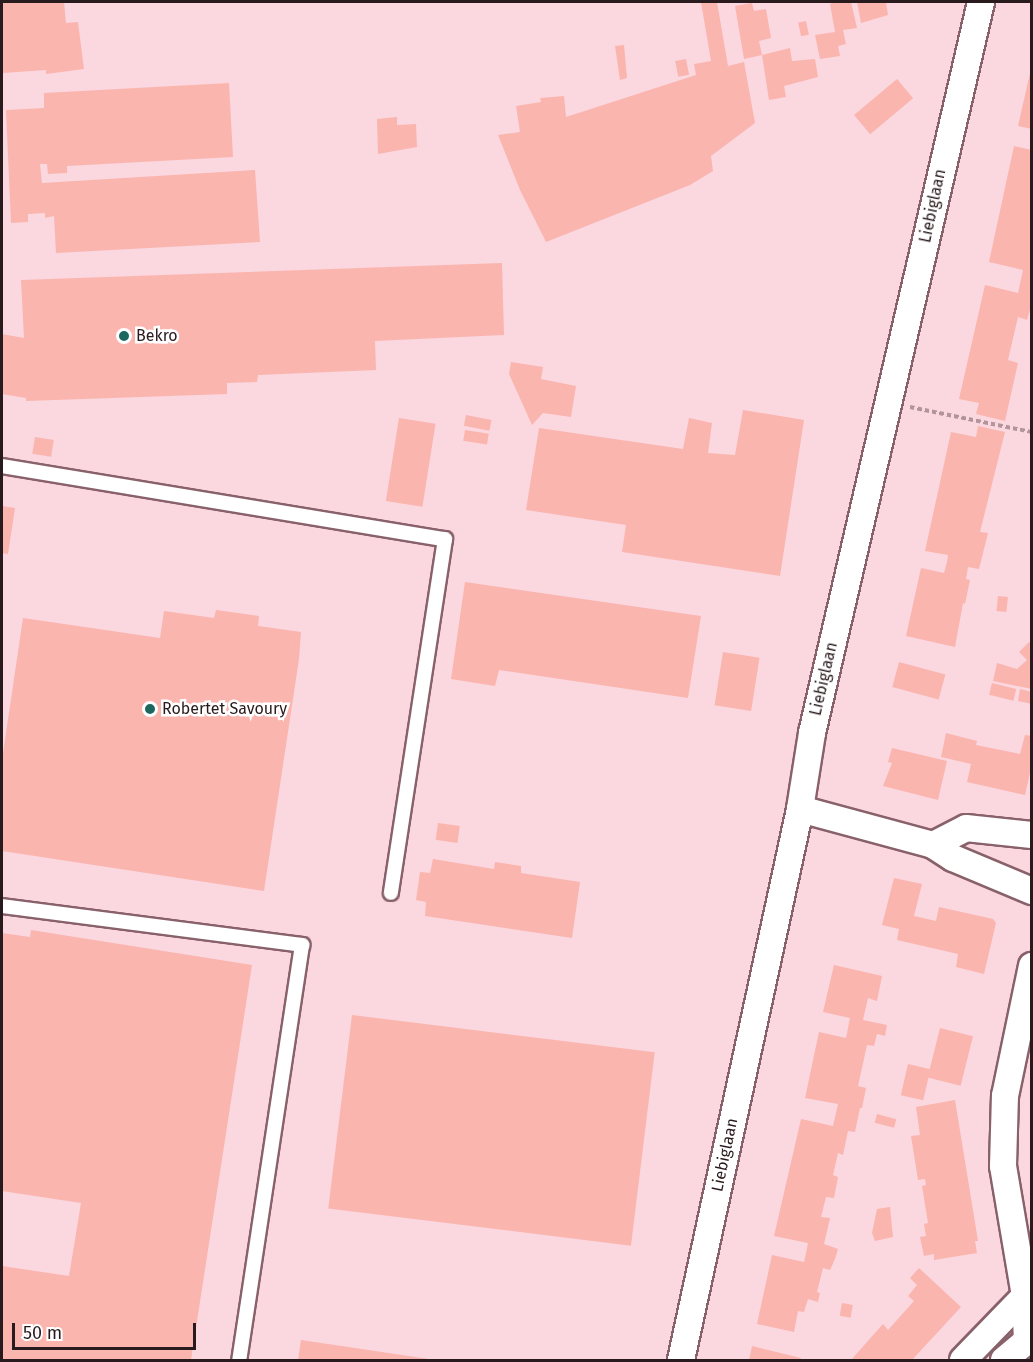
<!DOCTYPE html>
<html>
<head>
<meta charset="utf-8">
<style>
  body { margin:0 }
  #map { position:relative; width:1033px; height:1362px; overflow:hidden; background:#fbd7df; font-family:"Fira Sans",sans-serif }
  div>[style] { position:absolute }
  .building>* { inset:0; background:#fab5af; transform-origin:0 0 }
  .path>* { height:4px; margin-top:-2px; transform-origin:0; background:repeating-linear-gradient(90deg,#b2959c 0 4.5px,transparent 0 7.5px) }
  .roads { filter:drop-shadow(2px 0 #88616a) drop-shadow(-2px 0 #88616a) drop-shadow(0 2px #88616a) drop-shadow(0 -2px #88616a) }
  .service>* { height:14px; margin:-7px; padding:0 7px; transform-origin:7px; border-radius:7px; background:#fff }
  .minor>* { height:26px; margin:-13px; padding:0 13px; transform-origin:13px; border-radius:13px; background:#fff }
  .dots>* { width:16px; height:16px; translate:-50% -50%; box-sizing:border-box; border:3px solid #fff; border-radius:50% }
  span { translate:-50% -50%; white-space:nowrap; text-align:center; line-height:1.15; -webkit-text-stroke:5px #fff; paint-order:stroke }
  .street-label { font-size:16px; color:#291a1d }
  .poi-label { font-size:16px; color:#291a1d }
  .left { translate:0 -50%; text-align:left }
  .frame { position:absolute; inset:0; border:3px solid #291a1d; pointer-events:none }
  .scale { position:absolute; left:12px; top:1323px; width:184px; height:27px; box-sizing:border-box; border:3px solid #291a1d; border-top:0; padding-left:8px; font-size:18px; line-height:21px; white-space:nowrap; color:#291a1d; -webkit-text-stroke:4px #fff; paint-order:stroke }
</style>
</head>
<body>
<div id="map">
  <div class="building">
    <i style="clip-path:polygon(2px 2px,64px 2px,66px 23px,78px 22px,84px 69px,46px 74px,46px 70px,3px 73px)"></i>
    <i style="clip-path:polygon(701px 2px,717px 2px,728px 66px,744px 62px,755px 123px,711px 156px,713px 171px,690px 185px,546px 242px,520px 190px,498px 135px,520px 132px,516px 106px,541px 102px,540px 98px,564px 96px,566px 117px,696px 75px,694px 64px,711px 61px)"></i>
    <i style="clip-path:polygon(834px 2px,851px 2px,857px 28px,843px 30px,846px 44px,838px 46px,840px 56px,820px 59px,815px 35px,835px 32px,830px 4px)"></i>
    <i style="clip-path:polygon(857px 2px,886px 2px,888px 15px,861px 23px)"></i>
    <i style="clip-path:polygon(752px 3px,754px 11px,766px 9px,771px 38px,759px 41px,762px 55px,744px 59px,735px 6px)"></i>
    <i style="left:806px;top:21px;width:14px;height:8px;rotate:78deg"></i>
    <i style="clip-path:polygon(624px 45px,627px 78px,620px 80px,615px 46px)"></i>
    <i style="clip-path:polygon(790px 48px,792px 61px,815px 59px,818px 77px,784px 86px,786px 97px,769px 100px,762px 55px)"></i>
    <i style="left:686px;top:59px;width:16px;height:11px;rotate:79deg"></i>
    <i style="clip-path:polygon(1030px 73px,1032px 73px,1032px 129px,1018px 126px)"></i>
    <i style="left:897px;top:79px;width:25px;height:56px;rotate:50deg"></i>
    <i style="clip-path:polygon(229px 83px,233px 157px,67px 166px,67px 173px,48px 174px,47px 164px,40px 164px,42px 183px,255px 170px,260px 242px,56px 253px,54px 216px,45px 218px,45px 213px,28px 214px,28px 222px,11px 223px,6px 110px,44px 108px,44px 93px)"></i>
    <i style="clip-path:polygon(397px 117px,397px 125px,416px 124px,417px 147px,378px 154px,377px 119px)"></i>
    <i style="clip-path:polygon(1014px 146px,1032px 150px,1032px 303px,1027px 320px,1018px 317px,1008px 360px,1018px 363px,1005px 421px,976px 414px,979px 403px,959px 399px,985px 285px,1018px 293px,1023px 270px,989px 262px)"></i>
    <i style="clip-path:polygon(502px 263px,504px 335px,375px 341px,376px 370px,258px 375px,257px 382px,227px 383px,227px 394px,26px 401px,26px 398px,2px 394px,2px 334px,24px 338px,21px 280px)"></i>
    <i style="clip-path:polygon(511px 362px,543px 367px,541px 379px,576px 386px,571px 417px,543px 413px,532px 425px,509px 374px)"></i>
    <i style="clip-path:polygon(743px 410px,804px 420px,780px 576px,622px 552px,626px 525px,526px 510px,539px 428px,683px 449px,689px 418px,712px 423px,708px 453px,735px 455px)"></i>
    <i style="left:466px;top:415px;width:26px;height:11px;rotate:11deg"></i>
    <i style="left:399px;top:418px;width:37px;height:84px;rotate:9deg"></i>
    <i style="clip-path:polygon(978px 426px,1005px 432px,980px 532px,988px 533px,979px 569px,968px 567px,966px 579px,970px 580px,965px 604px,963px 603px,955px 647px,906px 636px,921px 568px,944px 573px,947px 562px,948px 555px,925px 551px,951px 432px,976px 437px)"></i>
    <i style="left:465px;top:430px;width:24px;height:11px;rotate:9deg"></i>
    <i style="left:35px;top:437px;width:19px;height:17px;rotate:9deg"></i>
    <i style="clip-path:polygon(2px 506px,15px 508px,8px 554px,2px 553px)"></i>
    <i style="clip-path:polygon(465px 582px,701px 616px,688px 698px,499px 670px,495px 686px,451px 679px)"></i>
    <i style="left:998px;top:596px;width:10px;height:15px;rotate:6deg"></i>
    <i style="clip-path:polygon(216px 610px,259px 616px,258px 626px,301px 632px,299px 659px,264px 891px,2px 851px,2px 760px,23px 618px,160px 638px,164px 611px,214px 618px)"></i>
    <i style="clip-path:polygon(1029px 642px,1032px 645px,1032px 689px,993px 681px,997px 663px,1017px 669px,1027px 660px,1019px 652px)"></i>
    <i style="left:723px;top:652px;width:37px;height:54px;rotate:9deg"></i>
    <i style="left:899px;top:662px;width:48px;height:26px;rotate:15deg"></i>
    <i style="left:992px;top:683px;width:25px;height:12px;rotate:14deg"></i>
    <i style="clip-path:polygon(1020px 689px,1032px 692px,1032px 704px,1018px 701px)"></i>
    <i style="clip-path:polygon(946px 733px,977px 741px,976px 745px,1020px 754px,1025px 735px,1032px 736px,1032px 764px,1025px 795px,967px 782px,971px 764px,941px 757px)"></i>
    <i style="clip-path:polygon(892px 748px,947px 761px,938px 800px,883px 786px,892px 763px,888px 762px)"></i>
    <i style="left:438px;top:823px;width:22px;height:17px;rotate:8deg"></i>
    <i style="clip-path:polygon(433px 859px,494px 869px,495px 862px,521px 866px,521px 873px,580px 882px,572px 938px,425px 916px,426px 902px,416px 900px,420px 872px,430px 873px)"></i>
    <i style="clip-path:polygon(894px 878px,922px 884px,914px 916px,936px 921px,939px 907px,993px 919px,996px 923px,984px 974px,956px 967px,958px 954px,897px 940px,899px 929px,882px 925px)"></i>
    <i style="clip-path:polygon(31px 930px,252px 965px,191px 1360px,2px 1360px,2px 1266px,69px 1276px,81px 1203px,2px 1191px,2px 933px,30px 937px)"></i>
    <i style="clip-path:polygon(834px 965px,882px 976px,877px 1001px,868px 998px,863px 1020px,887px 1025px,885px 1036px,877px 1034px,874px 1046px,867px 1045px,858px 1086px,866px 1088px,862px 1108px,860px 1108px,855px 1132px,848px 1131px,843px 1155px,838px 1153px,833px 1175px,838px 1177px,834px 1198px,826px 1197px,821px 1217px,830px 1218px,824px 1244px,838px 1249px,835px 1259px,830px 1270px,823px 1268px,817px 1292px,820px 1293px,818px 1302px,808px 1299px,804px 1312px,798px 1311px,794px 1332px,757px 1324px,772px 1255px,804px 1262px,806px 1253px,808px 1243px,774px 1236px,801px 1119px,833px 1126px,838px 1104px,805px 1098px,819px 1032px,846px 1038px,850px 1018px,823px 1012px)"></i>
    <i style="left:352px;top:1015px;width:305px;height:195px;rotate:7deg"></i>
    <i style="left:940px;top:1028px;width:34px;height:51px;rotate:14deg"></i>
    <i style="left:908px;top:1064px;width:23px;height:32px;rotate:13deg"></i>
    <i style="clip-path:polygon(955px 1100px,978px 1241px,975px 1241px,977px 1253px,934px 1260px,934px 1254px,924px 1256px,920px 1237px,926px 1236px,924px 1224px,928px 1223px,922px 1186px,926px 1185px,925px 1179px,918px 1180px,911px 1136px,920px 1135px,916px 1107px)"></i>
    <i style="left:877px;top:1114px;width:20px;height:9px;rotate:15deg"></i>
    <i style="clip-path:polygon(890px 1207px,893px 1237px,875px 1241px,872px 1233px,877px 1209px)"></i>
    <i style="clip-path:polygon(919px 1268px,961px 1307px,912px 1360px,851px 1360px,883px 1324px,888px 1330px,914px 1301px,908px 1296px,917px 1285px,910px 1278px)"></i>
    <i style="left:842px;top:1303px;width:11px;height:13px;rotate:10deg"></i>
    <i style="clip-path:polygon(301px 1340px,429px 1359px,429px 1360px,298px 1360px)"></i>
    <i style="clip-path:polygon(752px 1346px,801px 1358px,800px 1360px,749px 1360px)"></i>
  </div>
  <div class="path">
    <i style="left:910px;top:407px;width:125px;rotate:11.6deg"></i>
  </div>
  <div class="roads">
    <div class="service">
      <i style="left:2px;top:466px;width:449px;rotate:9.4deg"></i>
      <i style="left:445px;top:539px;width:358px;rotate:98.7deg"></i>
      <i style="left:2px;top:906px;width:303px;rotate:7.4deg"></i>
      <i style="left:302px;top:945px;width:420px;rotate:98.6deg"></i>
    </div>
    <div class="minor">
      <i style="left:800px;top:809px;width:138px;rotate:15.1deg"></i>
      <i style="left:933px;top:845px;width:24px;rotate:33deg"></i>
      <i style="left:953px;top:858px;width:86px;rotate:22.7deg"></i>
      <i style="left:933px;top:845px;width:37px;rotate:-27deg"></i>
      <i style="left:966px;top:828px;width:66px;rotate:6.1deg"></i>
      <i style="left:681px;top:1360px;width:564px;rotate:-77.81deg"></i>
      <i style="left:800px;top:809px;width:77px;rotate:-81deg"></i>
      <i style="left:812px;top:733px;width:750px;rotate:-76.98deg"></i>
      <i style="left:963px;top:1360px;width:89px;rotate:-45.9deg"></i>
      <i style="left:1004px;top:1360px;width:30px;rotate:-40deg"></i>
      <i style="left:1027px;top:1341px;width:45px;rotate:-92.5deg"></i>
      <i style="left:1025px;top:1296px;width:132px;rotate:-99.6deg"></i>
      <i style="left:1003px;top:1166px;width:70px;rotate:-88.4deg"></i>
      <i style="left:1005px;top:1096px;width:133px;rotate:-78.3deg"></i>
    </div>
  </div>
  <div class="dots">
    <i style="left:124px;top:336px;background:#1d675f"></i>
    <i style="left:150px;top:709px;background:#1d675f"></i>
  </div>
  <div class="street-label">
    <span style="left:933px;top:206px;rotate:-78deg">Liebiglaan</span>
    <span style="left:824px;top:679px;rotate:-77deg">Liebiglaan</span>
    <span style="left:725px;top:1155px;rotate:-78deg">Liebiglaan</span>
  </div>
  <div class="poi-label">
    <span class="left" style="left:136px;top:336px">Bekro</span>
    <span class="left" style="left:162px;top:709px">Robertet Savoury</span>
  </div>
  <div class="frame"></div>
  <div class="scale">50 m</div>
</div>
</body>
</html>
